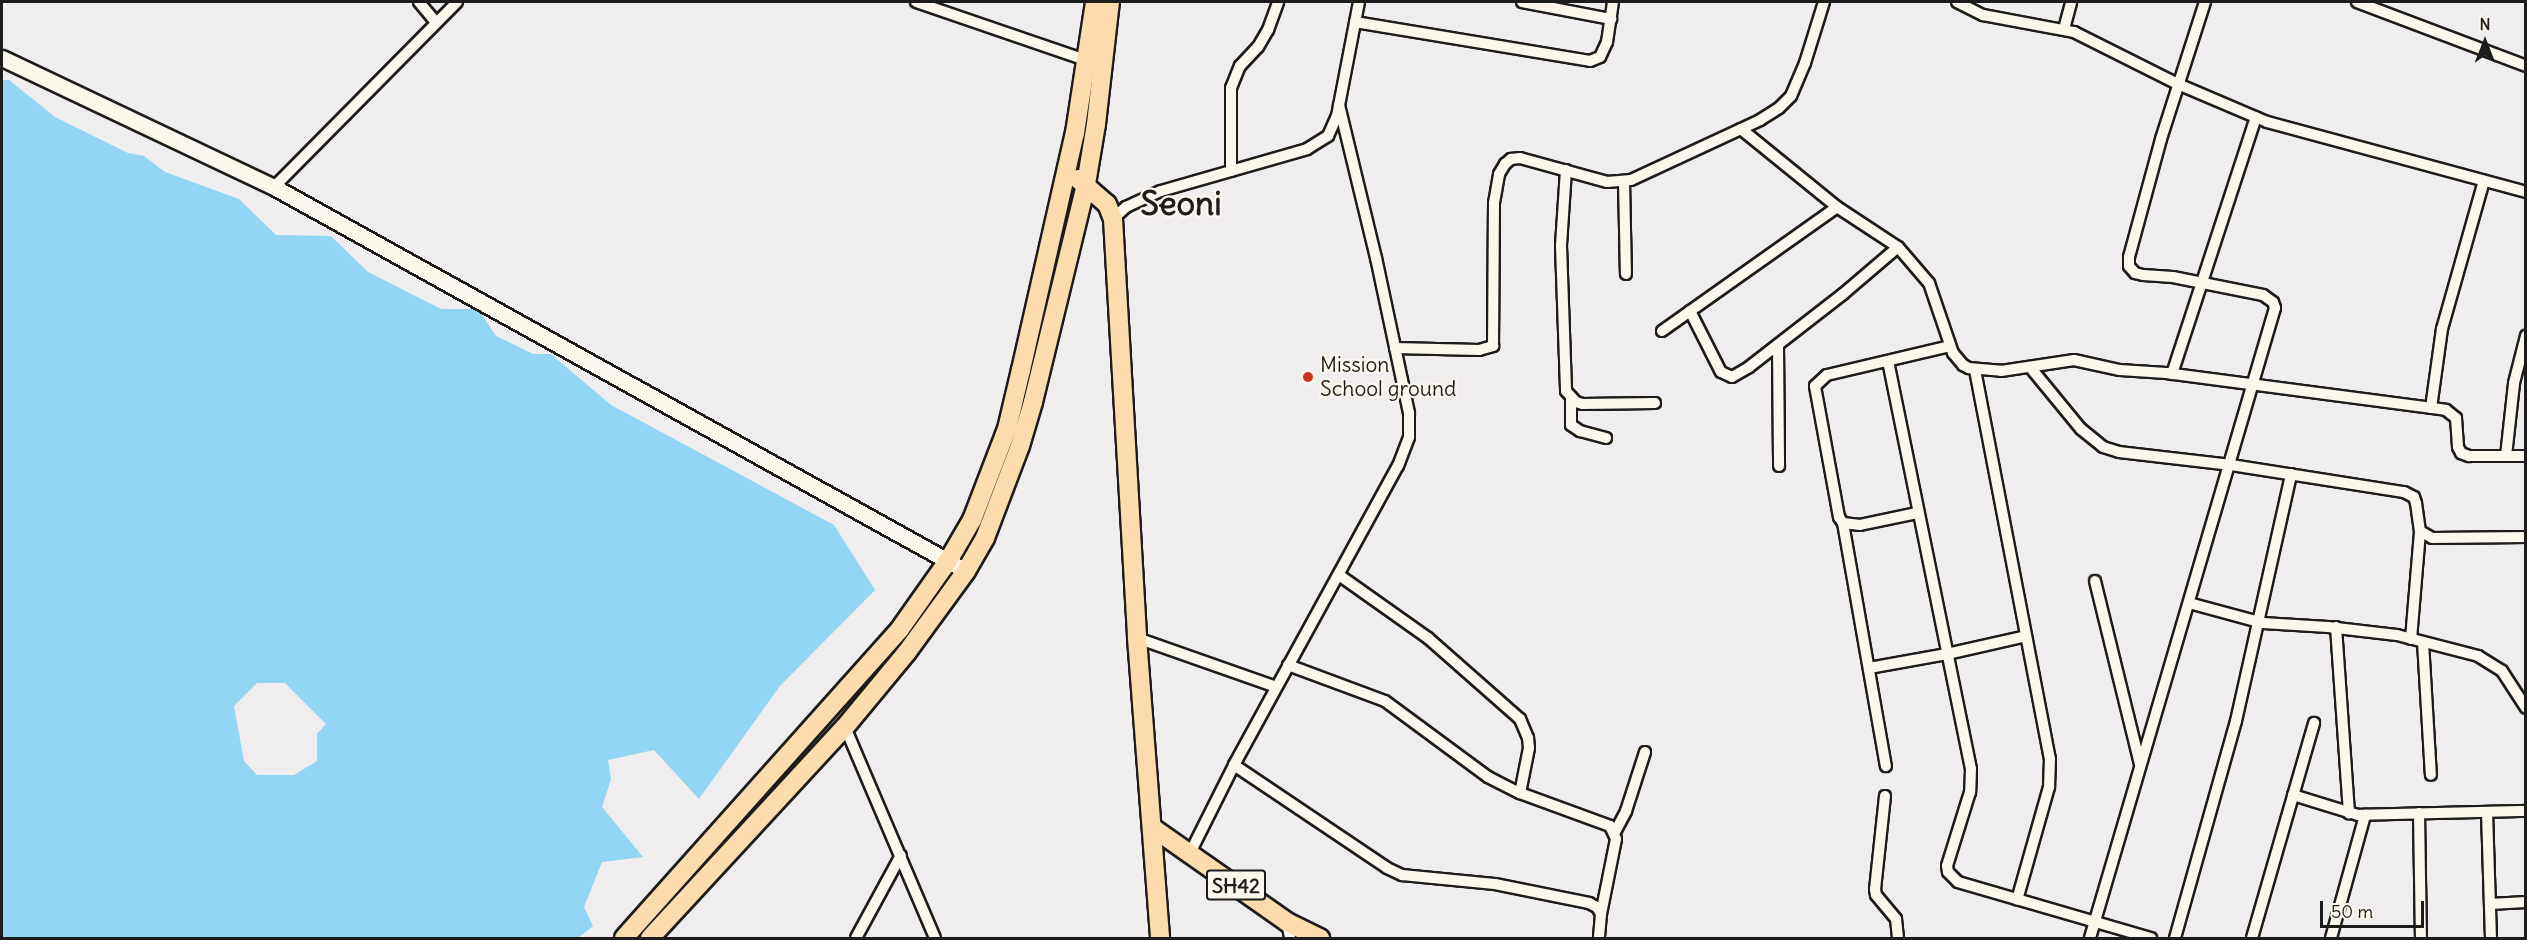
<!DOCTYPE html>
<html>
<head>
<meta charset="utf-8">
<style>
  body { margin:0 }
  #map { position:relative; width:2527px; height:940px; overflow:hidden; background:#efedee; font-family:Delius,sans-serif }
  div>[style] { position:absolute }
  .water>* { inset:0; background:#92d5f4 }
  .roads { filter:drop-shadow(2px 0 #1c1c1c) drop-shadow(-2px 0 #1c1c1c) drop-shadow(0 2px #1c1c1c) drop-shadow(0 -2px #1c1c1c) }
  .street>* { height:10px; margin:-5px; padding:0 5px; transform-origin:5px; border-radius:5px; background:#fbf7ec }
  .secondary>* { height:15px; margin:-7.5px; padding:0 7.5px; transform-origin:7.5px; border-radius:7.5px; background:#fbf7ec }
  .primary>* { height:18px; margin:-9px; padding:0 9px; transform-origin:9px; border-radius:9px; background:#fcdcac }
  .dots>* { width:16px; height:16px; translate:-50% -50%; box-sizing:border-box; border:3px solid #fbf7ec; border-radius:50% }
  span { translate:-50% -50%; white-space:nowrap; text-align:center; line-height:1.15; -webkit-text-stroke:4.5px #fbf7ec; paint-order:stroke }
  .shield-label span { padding:2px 4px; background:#fbf7ec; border:2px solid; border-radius:4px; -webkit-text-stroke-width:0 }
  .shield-label { font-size:20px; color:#1c1c1c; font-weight:700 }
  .poi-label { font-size:21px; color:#1c1c1c }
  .left { translate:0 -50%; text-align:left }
  .town-label { font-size:33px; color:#1c1c1c; font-weight:700 }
  .frame { position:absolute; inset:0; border:3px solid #1c1c1c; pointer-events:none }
  .north { position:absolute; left:2455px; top:12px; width:60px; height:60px; -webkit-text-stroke:4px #fbf7ec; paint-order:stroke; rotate:0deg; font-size:16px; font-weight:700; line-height:24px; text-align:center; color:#1c1c1c }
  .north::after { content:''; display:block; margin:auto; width:21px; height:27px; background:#1c1c1c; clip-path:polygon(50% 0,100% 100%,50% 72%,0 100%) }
  .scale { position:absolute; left:2320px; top:901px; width:104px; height:27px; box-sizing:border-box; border:3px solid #1c1c1c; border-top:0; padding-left:8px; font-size:18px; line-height:21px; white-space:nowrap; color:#1c1c1c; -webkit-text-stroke:4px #fbf7ec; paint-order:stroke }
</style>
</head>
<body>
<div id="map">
  <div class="water">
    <i style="clip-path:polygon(evenodd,2px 80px,9px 80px,55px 117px,128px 153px,144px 156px,165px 172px,239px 199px,276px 235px,331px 236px,368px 272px,441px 309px,478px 309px,496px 336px,533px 354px,551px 354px,611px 405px,834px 525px,875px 590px,780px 686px,699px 799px,654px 750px,608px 760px,611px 779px,602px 807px,643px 857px,602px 862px,584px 907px,593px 926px,578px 938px,2px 938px,2px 80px,257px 683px,285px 683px,326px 724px,317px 734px,317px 761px,294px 775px,257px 775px,244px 761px,234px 706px,257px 683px)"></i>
  </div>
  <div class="roads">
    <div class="street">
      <i style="left:419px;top:2px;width:26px;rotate:50deg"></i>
      <i style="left:916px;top:2px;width:185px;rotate:18.9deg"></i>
      <i style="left:1522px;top:2px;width:91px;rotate:10.8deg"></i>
      <i style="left:1957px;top:2px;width:29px;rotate:27deg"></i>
      <i style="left:1983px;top:15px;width:93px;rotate:10.6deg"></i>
      <i style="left:2074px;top:32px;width:116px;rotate:26.6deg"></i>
      <i style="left:2178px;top:84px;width:97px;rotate:23.1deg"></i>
      <i style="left:2267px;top:122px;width:268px;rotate:15.1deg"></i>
      <i style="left:2357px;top:2px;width:181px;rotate:20.7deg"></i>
      <i style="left:1355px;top:22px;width:238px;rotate:9.4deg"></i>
      <i style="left:1590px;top:61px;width:11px;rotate:-22deg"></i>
      <i style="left:1600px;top:57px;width:17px;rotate:-65deg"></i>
      <i style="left:1607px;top:42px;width:40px;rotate:-81.5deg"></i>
      <i style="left:2064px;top:29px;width:28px;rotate:-75deg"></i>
      <i style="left:1741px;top:129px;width:124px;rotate:39.1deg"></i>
      <i style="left:1837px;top:207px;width:73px;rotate:33.3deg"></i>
      <i style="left:1898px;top:247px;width:48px;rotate:49.3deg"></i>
      <i style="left:1929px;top:283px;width:74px;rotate:71.1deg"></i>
      <i style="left:1953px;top:353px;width:16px;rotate:50deg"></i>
      <i style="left:1963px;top:365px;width:7px;rotate:27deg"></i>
      <i style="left:1969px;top:368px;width:32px;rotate:5deg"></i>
      <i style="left:2001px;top:371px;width:74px;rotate:-8.6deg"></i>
      <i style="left:2074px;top:360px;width:47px;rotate:12.3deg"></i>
      <i style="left:2120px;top:370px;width:46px;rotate:3.7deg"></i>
      <i style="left:2166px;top:373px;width:282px;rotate:7.5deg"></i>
      <i style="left:2446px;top:410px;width:13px;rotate:39deg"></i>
      <i style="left:2456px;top:418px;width:29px;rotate:86deg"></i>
      <i style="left:2458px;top:447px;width:7px;rotate:63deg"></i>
      <i style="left:2461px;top:453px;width:9px;rotate:21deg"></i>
      <i style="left:2469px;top:456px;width:57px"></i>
      <i style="left:1566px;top:170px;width:76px;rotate:93.8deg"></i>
      <i style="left:1561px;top:246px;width:145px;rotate:88deg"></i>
      <i style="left:1566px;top:391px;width:15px;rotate:48deg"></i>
      <i style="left:1576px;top:402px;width:6px;rotate:18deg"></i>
      <i style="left:1582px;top:404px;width:73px;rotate:-0.8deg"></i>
      <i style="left:1231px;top:171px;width:83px;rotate:-90deg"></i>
      <i style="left:1231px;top:88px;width:24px;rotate:-68deg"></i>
      <i style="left:1240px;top:66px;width:26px;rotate:-47deg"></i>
      <i style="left:1258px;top:47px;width:20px;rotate:-60deg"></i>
      <i style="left:1268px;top:30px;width:30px;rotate:-70deg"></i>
      <i style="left:1624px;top:181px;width:93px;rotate:88.8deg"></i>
      <i style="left:274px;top:187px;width:260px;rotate:-45.3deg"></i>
      <i style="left:1113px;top:219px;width:18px;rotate:-43deg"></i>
      <i style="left:1126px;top:207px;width:38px;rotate:-25deg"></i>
      <i style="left:1161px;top:191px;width:152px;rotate:-16deg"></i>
      <i style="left:1307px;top:149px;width:25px;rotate:-32deg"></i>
      <i style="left:1328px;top:136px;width:22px;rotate:-66deg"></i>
      <i style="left:1337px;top:116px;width:116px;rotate:-79.1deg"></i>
      <i style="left:1690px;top:311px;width:68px;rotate:63.1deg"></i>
      <i style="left:1721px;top:372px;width:12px;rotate:24deg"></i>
      <i style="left:1732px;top:377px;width:20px;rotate:-30deg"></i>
      <i style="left:1749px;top:367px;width:119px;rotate:-37.8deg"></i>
      <i style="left:1843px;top:294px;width:72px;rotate:-40.5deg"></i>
      <i style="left:1662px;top:331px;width:214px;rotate:-35.3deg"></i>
      <i style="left:1778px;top:345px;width:121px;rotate:89.5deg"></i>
      <i style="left:1395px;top:348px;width:84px;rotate:1.4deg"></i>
      <i style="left:1479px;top:350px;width:15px;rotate:-16deg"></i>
      <i style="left:1493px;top:346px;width:143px;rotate:-89.6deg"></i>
      <i style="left:1494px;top:203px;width:29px;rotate:-80deg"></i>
      <i style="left:1499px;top:174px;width:12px;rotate:-59deg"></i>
      <i style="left:1505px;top:164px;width:8px;rotate:-40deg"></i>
      <i style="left:1511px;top:159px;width:9px;rotate:-6deg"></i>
      <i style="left:1520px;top:158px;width:90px;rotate:15.4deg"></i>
      <i style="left:1607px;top:182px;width:24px;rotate:-5deg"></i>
      <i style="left:1631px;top:180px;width:142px;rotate:-24.9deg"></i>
      <i style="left:1760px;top:120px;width:22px;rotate:-32deg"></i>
      <i style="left:1779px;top:108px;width:17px;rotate:-45deg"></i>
      <i style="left:1791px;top:96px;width:36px;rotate:-67deg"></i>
      <i style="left:1805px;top:63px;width:64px;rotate:-72.7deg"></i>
      <i style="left:1888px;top:361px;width:416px;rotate:78.5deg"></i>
      <i style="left:1971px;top:769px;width:23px;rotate:92deg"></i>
      <i style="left:1970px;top:792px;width:77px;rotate:107.3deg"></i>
      <i style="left:1947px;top:866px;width:6px;rotate:81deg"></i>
      <i style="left:1948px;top:872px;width:14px;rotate:45deg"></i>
      <i style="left:1958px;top:882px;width:201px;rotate:16.2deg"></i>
      <i style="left:2030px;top:367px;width:80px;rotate:50.6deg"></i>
      <i style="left:2081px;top:429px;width:28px;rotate:39deg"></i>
      <i style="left:2103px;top:447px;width:17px;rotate:17deg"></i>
      <i style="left:2119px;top:452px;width:113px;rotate:6.6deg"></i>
      <i style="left:2231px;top:465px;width:175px;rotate:8.9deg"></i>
      <i style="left:2404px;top:492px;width:11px;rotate:27deg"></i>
      <i style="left:2414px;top:497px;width:6px;rotate:72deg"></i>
      <i style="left:2416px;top:503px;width:28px;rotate:82deg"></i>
      <i style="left:2420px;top:531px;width:14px;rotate:30deg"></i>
      <i style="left:2432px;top:538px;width:94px;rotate:-0.6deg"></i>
      <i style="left:1975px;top:370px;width:396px;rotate:79.1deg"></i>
      <i style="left:2050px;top:759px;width:28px;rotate:92deg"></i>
      <i style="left:2049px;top:787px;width:117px;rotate:105.8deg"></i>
      <i style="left:2172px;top:374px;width:270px;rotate:-71.9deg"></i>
      <i style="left:1571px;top:397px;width:28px;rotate:90deg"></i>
      <i style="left:1571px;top:425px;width:11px;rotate:34deg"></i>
      <i style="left:1580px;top:431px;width:27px;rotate:15deg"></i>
      <i style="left:2431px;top:408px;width:80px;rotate:-82.1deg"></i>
      <i style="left:2442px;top:329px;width:154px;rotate:-74.2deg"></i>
      <i style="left:2506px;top:456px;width:73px;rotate:-83.7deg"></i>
      <i style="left:2514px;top:383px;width:49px;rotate:-75.7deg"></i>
      <i style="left:1917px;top:513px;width:58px;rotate:168.1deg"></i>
      <i style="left:1860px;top:525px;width:17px;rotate:-173deg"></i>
      <i style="left:1843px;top:523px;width:7px;rotate:-124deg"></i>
      <i style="left:1839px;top:517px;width:133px;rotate:-100.4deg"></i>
      <i style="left:1815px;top:386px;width:16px;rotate:-43deg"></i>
      <i style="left:1827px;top:375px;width:126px;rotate:-13.3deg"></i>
      <i style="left:1843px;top:523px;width:247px;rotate:80deg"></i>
      <i style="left:1339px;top:575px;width:109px;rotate:35.3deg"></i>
      <i style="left:1428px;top:638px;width:123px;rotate:41.4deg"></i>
      <i style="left:1520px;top:719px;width:21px;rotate:67deg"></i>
      <i style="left:1528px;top:738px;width:10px;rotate:84deg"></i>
      <i style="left:1529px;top:748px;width:46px;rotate:101.3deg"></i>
      <i style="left:2095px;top:581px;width:188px;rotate:76.2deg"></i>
      <i style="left:2189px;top:603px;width:77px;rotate:15.1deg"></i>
      <i style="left:2263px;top:623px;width:65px;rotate:3.5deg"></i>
      <i style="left:2328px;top:627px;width:69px;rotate:6.6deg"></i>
      <i style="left:2397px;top:635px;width:84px;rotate:14.5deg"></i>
      <i style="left:2478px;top:656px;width:28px;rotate:32deg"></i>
      <i style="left:2502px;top:671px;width:44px;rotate:57deg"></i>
      <i style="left:2336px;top:627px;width:187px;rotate:86deg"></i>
      <i style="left:1137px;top:638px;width:147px;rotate:19.4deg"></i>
      <i style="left:2411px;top:639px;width:108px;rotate:-85.2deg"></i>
      <i style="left:2423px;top:642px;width:133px;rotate:86.6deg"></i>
      <i style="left:1288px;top:665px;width:103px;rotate:20.4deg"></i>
      <i style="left:1385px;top:701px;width:128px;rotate:36.4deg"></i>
      <i style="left:1488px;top:777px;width:36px;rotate:27deg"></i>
      <i style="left:1520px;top:793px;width:96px;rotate:20.1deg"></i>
      <i style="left:1610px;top:826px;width:14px;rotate:65deg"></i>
      <i style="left:1616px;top:839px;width:76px;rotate:101.3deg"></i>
      <i style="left:1869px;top:668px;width:79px;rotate:-10.2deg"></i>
      <i style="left:1947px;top:654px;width:81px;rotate:-12.8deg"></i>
      <i style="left:845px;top:727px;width:229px;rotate:66.9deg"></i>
      <i style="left:1234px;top:765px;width:184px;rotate:33.9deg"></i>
      <i style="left:1387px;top:868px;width:17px;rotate:25deg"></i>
      <i style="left:1402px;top:875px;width:93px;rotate:5.5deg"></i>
      <i style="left:1495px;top:884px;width:96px;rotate:11.4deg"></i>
      <i style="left:1589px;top:903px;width:9px;rotate:27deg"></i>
      <i style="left:1597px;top:907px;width:8px;rotate:60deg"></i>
      <i style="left:1601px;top:914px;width:24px;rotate:95deg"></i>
      <i style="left:2293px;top:795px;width:68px;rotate:17.1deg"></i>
      <i style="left:2358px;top:815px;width:168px;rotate:-1.4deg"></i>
      <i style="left:1885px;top:796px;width:94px;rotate:96.1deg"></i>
      <i style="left:1875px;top:889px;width:6px;rotate:81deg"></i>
      <i style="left:1876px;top:895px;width:31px;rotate:50deg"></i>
      <i style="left:1896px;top:919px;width:19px;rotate:84deg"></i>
      <i style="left:2487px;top:812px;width:126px;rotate:88.2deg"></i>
      <i style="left:2419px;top:813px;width:125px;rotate:89.1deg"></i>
      <i style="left:1615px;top:832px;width:24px;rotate:-62deg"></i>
      <i style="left:1626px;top:811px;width:62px;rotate:-72.1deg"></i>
      <i style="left:1190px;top:853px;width:98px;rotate:-63.4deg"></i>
      <i style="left:1234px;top:765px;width:341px;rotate:-61.3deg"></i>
      <i style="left:1398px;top:466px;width:31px;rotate:-69deg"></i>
      <i style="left:1409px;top:437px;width:24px;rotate:-90deg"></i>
      <i style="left:1409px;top:413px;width:158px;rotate:-102deg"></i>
      <i style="left:1376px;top:258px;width:157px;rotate:-103.6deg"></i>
      <i style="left:2490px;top:904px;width:36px;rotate:-3deg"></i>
      <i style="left:1287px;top:922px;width:16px;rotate:79deg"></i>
      <i style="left:856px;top:938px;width:94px;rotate:-61.5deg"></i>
      <i style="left:2090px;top:938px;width:657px;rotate:-73.64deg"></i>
      <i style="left:2275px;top:308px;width:6px;rotate:-108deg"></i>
      <i style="left:2273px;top:302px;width:12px;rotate:-145deg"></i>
      <i style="left:2263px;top:295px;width:92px;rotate:-168.7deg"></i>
      <i style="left:2173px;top:277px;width:30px;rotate:-176deg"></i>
      <i style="left:2143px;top:275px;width:8px;rotate:-166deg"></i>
      <i style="left:2135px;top:273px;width:9px;rotate:-131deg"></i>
      <i style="left:2129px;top:266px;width:9px;rotate:-90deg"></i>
      <i style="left:2129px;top:257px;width:122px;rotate:-74.8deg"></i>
      <i style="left:2161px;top:139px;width:144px;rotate:-72.2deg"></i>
      <i style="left:2175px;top:938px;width:225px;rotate:-74.3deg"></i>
      <i style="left:2236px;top:721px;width:253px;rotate:-77.4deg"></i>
      <i style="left:2252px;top:938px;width:224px;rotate:-73.9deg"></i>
      <i style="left:2331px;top:938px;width:128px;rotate:-74.5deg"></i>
    </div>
    <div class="secondary">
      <i style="left:2px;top:58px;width:301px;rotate:25.4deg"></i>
      <i style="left:274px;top:187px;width:791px;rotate:29.03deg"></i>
    </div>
    <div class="primary">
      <i style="left:1078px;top:179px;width:38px;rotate:41deg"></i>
      <i style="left:1107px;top:204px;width:16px;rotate:68deg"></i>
      <i style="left:1113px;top:219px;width:420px;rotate:86.7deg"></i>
      <i style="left:1137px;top:638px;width:301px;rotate:85.6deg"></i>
      <i style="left:1153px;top:828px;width:164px;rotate:35deg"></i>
      <i style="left:1287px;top:922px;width:37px;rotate:26deg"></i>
      <i style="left:624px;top:938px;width:414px;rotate:-48.2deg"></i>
      <i style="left:900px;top:629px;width:83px;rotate:-54.8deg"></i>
      <i style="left:948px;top:561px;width:48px;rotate:-59.7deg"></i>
      <i style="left:972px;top:520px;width:97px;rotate:-69deg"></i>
      <i style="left:1007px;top:429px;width:61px;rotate:-76.7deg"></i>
      <i style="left:1021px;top:370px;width:243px;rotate:-77.2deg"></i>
      <i style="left:1075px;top:133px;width:133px;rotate:-81.3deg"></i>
      <i style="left:650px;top:938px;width:287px;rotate:-47.3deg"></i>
      <i style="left:845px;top:727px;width:97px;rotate:-50.4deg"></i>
      <i style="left:907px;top:652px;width:100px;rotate:-53.9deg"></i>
      <i style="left:966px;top:571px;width:38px;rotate:-60deg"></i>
      <i style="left:985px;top:538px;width:98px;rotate:-69.2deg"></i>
      <i style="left:1020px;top:446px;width:46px;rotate:-73.5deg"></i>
      <i style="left:1033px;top:402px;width:224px;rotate:-76.3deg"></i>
      <i style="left:1086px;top:184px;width:61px;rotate:-80.5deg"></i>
      <i style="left:1096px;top:124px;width:123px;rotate:-83.5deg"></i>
    </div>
  </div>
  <div class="dots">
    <i style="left:1308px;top:377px;background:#c8321e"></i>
  </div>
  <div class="shield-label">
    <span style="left:1236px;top:885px">SH42</span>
  </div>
  <div class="poi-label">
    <span class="left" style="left:1320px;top:377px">Mission<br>School ground</span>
  </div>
  <div class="town-label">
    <span style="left:1181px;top:204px">Seoni</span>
  </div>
  <div class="frame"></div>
  <div class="north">N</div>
  <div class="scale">50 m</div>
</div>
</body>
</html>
